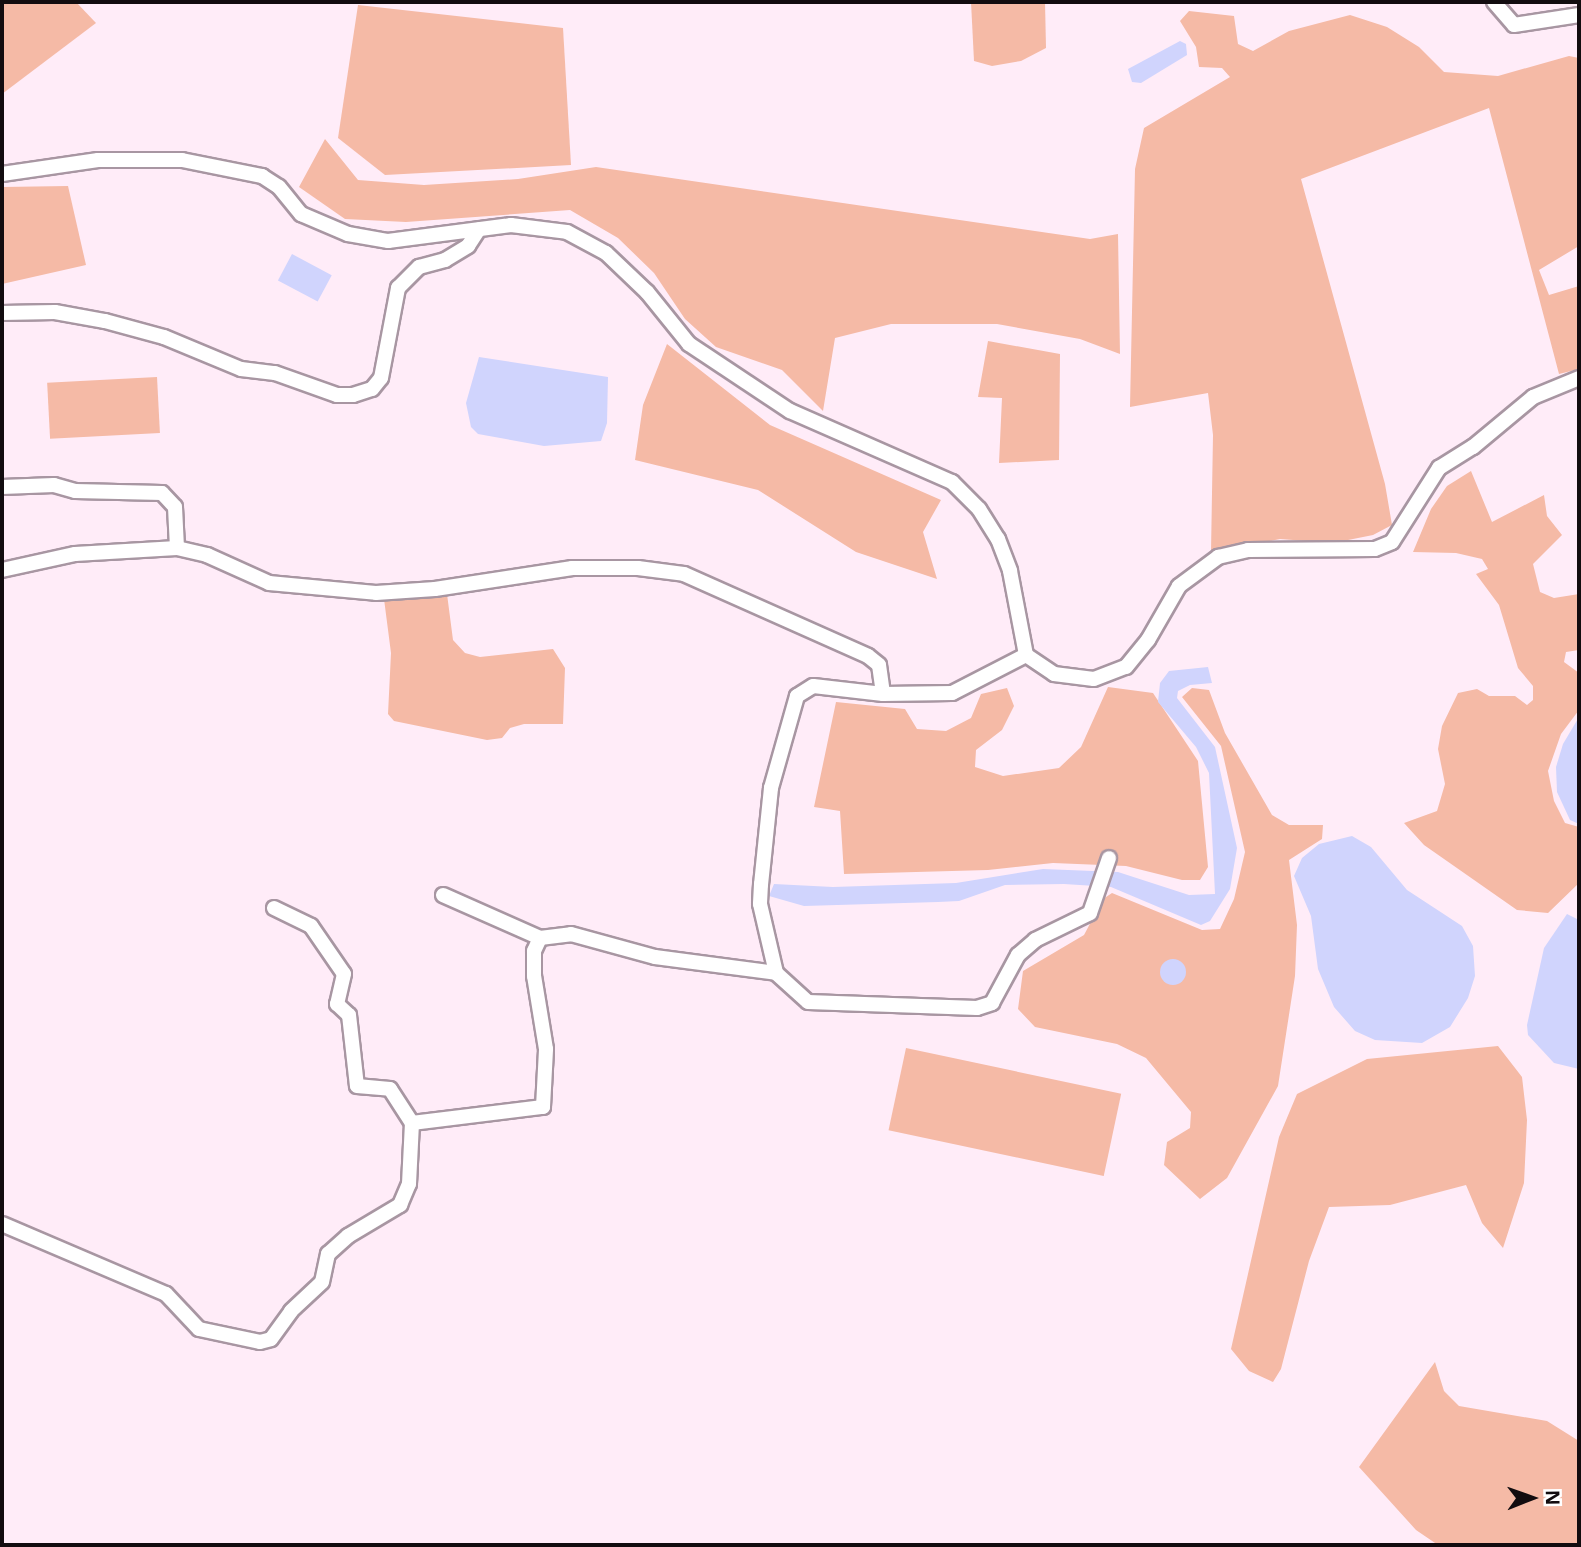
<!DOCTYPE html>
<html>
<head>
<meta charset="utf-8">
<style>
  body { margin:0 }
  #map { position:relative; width:1581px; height:1547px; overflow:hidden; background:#ffecf8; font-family:"Noto Sans",sans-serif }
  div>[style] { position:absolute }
  .green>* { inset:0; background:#f5baa6; transform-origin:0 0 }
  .water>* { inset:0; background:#d0d4fd; transform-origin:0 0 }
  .round { border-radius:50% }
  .roads { filter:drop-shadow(2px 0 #a896a2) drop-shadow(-2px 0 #a896a2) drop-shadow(0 2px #a896a2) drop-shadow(0 -2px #a896a2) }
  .minor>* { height:14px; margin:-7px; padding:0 7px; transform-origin:7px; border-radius:7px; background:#fff }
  span { translate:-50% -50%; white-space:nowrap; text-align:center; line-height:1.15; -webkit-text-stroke:5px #fff; paint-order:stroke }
  .frame { position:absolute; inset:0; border:4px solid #120c0f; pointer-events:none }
  .north { position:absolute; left:1497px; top:1463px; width:70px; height:70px; -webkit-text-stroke:5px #fff; paint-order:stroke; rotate:89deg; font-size:19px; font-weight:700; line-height:28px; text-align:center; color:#120c0f }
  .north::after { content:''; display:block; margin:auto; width:24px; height:32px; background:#120c0f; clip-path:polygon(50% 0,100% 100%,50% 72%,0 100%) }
</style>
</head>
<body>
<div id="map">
  <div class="green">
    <i style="clip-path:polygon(2px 2px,76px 2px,96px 23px,2px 94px)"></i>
    <i style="clip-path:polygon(971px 2px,1045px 2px,1046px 48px,1021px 61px,992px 66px,974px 61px)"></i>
    <i style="clip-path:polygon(358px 5px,563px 28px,571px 165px,385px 175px,338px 138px)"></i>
    <i style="clip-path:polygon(1189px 11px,1234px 16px,1238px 44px,1253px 51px,1289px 31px,1350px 15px,1387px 27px,1419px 47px,1444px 72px,1498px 76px,1569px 56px,1579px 58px,1579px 246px,1539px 270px,1549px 295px,1579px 286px,1579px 369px,1559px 374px,1489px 108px,1301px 179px,1385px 484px,1392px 525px,1373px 535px,1333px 543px,1280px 539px,1211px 552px,1213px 435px,1208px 393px,1130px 407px,1135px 169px,1144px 128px,1230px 77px,1222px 68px,1199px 67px,1196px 47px,1180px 21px)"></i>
    <i style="clip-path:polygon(325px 139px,358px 180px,424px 185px,518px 179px,596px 167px,1090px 239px,1118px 234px,1120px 354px,1080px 339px,997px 324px,891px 324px,835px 338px,823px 411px,782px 370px,716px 347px,685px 319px,654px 273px,618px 238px,570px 210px,406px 222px,345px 219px,299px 187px)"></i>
    <i style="clip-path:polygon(68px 186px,86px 265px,2px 284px,2px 187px)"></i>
    <i style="clip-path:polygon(988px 341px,1060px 354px,1059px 460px,999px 463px,1002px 398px,978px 397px)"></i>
    <i style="clip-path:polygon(667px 344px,770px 425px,941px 500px,923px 532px,937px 579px,856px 552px,758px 490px,635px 460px,643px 405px)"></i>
    <i style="left:157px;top:377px;width:56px;height:110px;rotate:87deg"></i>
    <i style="clip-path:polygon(1471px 471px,1492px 522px,1544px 495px,1547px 516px,1562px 535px,1533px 564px,1540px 592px,1554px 598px,1579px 594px,1579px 650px,1566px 652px,1564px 662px,1579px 673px,1579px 710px,1561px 734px,1548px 771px,1554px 801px,1565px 823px,1579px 827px,1579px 883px,1548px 913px,1517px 910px,1424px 845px,1404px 823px,1437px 811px,1445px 784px,1438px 749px,1442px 726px,1458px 693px,1477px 689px,1489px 696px,1515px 696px,1527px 705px,1533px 700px,1533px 686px,1518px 668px,1499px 605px,1476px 574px,1488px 569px,1482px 559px,1456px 553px,1413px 552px,1431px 509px,1447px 486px)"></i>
    <i style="clip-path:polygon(447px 594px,453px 640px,465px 653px,480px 657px,553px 649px,565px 668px,563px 724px,524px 724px,510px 728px,502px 738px,487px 740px,394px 721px,388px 714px,391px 653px,384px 599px)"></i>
    <i style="clip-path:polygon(1108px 687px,1153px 693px,1198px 761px,1208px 867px,1200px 880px,1182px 880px,1126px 866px,1053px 863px,988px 870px,844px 874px,840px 811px,814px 807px,836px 702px,905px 709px,917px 729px,946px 731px,971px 718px,981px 694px,1007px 688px,1014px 706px,1002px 730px,976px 750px,975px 767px,1003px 776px,1059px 768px,1081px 747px)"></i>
    <i style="clip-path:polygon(1192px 688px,1209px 690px,1225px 733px,1272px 815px,1289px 825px,1323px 825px,1322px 839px,1289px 860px,1297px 925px,1295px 976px,1278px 1086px,1227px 1178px,1200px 1199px,1164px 1165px,1167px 1142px,1190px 1128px,1191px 1112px,1146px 1058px,1117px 1044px,1035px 1027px,1018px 1009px,1023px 971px,1084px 935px,1103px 899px,1112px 893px,1202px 930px,1220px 929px,1234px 899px,1245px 852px,1221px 746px,1182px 697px)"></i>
    <i style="clip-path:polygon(1498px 1046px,1522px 1077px,1527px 1120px,1524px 1183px,1503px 1248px,1482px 1223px,1466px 1185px,1390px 1205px,1329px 1207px,1309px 1261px,1281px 1369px,1273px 1382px,1249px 1371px,1231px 1349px,1279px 1137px,1297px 1094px,1367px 1059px)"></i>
    <i style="left:906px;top:1048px;width:220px;height:84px;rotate:12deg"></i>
    <i style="clip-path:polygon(1435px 1362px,1444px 1391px,1459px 1406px,1547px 1421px,1579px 1441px,1579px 1545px,1438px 1545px,1416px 1530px,1359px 1467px)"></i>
  </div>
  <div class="water">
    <i style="clip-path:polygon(1180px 41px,1186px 44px,1187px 55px,1141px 83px,1132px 82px,1128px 69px)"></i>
    <i style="left:292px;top:254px;width:45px;height:30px;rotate:28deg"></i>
    <i style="clip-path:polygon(479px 357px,608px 377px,607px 423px,601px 441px,544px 446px,478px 434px,471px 427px,466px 403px)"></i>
    <i style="clip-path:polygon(1208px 667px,1212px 683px,1190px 685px,1178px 691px,1177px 698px,1215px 747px,1237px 848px,1230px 889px,1210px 921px,1201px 925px,1111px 887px,1064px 884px,1005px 885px,959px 901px,938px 902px,804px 906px,769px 896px,774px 884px,833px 887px,956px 883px,1043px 869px,1118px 872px,1189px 895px,1215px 894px,1209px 773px,1196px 747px,1158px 702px,1160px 683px,1169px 671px)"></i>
    <i style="clip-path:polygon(1579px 717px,1579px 824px,1570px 820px,1557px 792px,1556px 767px,1563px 744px)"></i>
    <i style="clip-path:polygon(1352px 836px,1371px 847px,1407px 890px,1462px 926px,1473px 946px,1475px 976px,1468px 998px,1450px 1027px,1422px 1043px,1375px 1040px,1355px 1031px,1334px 1007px,1318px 969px,1311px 916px,1294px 876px,1302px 858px,1319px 844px)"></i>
    <i style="clip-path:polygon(1567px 914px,1579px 920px,1579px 1069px,1554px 1063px,1528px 1035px,1527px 1025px,1544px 948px)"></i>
    <i class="round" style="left:1160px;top:959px;width:26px;height:26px"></i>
  </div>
  <div class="roads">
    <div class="minor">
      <i style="left:1494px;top:2px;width:30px;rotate:49deg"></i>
      <i style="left:1514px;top:25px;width:66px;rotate:-8.7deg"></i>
      <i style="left:2px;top:174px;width:97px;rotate:-8.3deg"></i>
      <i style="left:98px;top:160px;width:84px"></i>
      <i style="left:182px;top:160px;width:82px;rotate:11.3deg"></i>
      <i style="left:262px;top:176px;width:20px;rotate:33deg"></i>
      <i style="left:279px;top:187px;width:35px;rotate:51deg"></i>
      <i style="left:301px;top:214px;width:51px;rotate:23.1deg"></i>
      <i style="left:348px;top:234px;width:41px;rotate:9.9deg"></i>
      <i style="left:388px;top:241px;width:124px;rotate:-7.4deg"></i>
      <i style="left:511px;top:225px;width:56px;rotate:7.1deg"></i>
      <i style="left:567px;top:232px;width:44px;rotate:28.3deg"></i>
      <i style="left:606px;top:253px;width:57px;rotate:43.6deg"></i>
      <i style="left:647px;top:292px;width:67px;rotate:51.1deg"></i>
      <i style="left:689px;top:344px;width:121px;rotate:33.6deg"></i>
      <i style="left:790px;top:411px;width:177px;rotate:23.7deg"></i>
      <i style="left:952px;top:482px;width:38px;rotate:45deg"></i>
      <i style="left:979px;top:509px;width:36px;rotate:58deg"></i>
      <i style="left:998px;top:539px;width:34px;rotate:69deg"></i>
      <i style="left:1010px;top:571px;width:86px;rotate:79.2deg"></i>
      <i style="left:1026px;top:655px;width:34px;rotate:34deg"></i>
      <i style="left:1054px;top:674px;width:40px;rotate:7.1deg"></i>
      <i style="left:1094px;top:679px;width:34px;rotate:-21deg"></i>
      <i style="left:1126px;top:667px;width:35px;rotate:-51deg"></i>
      <i style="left:1148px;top:640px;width:62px;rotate:-60.1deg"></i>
      <i style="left:1179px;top:586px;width:49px;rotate:-36.6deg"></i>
      <i style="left:1218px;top:557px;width:31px;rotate:-13deg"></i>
      <i style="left:1248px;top:550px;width:127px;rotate:-0.5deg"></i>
      <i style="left:1375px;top:549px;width:18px;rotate:-22deg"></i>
      <i style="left:1392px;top:542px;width:88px;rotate:-57.6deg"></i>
      <i style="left:1439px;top:468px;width:40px;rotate:-32deg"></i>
      <i style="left:1473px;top:447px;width:78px;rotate:-39.8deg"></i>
      <i style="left:1533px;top:397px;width:50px;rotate:-22.4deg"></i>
      <i style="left:2px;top:313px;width:53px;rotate:-1.1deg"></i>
      <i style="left:55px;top:312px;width:51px;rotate:10.2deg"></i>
      <i style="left:105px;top:321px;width:61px;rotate:15.2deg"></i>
      <i style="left:164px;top:337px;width:83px;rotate:22.6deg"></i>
      <i style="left:241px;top:369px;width:34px;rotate:7deg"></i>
      <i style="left:275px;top:373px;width:66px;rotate:19.5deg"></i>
      <i style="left:337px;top:395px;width:16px"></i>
      <i style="left:353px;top:395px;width:20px;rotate:-18deg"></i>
      <i style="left:372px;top:389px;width:14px;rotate:-51deg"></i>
      <i style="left:381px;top:378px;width:92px;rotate:-79.3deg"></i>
      <i style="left:398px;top:288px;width:30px;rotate:-45deg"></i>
      <i style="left:419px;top:267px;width:27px;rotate:-15deg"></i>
      <i style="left:445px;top:260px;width:27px;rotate:-31deg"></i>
      <i style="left:468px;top:246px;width:20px;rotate:-57deg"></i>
      <i style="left:2px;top:487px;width:52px;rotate:-2.2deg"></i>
      <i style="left:54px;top:485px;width:22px;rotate:16deg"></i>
      <i style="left:75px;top:491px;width:87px;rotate:1.3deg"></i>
      <i style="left:162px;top:493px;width:19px;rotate:47deg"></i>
      <i style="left:175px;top:507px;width:41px;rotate:87.2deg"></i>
      <i style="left:2px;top:570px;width:75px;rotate:-12.4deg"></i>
      <i style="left:75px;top:554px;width:102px;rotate:-3.4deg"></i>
      <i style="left:177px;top:548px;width:31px;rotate:13deg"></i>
      <i style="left:207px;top:555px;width:68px;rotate:24.3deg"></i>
      <i style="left:269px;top:583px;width:107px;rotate:5.3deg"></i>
      <i style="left:376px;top:593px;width:59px;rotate:-3.9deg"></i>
      <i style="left:435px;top:589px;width:139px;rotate:-8.7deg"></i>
      <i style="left:572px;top:568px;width:66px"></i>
      <i style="left:638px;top:568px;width:46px;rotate:7.4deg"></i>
      <i style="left:684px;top:574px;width:201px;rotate:24deg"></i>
      <i style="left:868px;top:656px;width:14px;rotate:39deg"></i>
      <i style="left:879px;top:665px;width:29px;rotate:82deg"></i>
      <i style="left:1026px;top:655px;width:83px;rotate:152.8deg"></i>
      <i style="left:952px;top:693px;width:69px;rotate:179.2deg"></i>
      <i style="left:883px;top:694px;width:70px;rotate:-173.5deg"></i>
      <i style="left:813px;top:686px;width:19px;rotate:148deg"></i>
      <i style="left:797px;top:696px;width:96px;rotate:105.8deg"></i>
      <i style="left:771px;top:788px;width:97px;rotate:95.9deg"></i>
      <i style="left:761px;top:884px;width:20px;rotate:93deg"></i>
      <i style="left:760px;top:904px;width:71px;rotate:76.9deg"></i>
      <i style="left:776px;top:973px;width:43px;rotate:42.2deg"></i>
      <i style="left:808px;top:1002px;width:169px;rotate:2deg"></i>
      <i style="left:977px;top:1008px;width:16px;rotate:-18deg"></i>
      <i style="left:992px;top:1003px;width:55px;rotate:-61.6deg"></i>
      <i style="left:1018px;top:955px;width:23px;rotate:-41deg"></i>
      <i style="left:1035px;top:940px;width:61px;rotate:-26.1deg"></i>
      <i style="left:1090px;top:913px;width:58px;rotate:-70.9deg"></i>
      <i style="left:443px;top:895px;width:106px;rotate:23.9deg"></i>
      <i style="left:274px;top:908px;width:41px;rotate:25.9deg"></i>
      <i style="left:311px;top:926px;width:58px;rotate:55.5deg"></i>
      <i style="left:344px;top:974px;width:31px;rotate:103deg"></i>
      <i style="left:337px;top:1004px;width:16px;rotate:43deg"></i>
      <i style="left:349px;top:1015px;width:71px;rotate:83.6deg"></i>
      <i style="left:357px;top:1086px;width:33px;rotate:5deg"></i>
      <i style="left:390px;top:1089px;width:40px;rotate:57.1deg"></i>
      <i style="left:2px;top:1224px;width:178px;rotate:23.1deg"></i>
      <i style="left:166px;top:1294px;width:48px;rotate:46.7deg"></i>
      <i style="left:199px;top:1329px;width:62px;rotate:12deg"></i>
      <i style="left:260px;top:1342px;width:11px;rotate:-15deg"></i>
      <i style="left:271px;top:1339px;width:34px;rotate:-54deg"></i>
      <i style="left:291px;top:1311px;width:42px;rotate:-43.1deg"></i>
      <i style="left:322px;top:1282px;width:29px;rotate:-78deg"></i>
      <i style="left:328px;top:1254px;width:27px;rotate:-42deg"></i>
      <i style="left:348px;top:1236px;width:61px;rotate:-30.8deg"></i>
      <i style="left:400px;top:1205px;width:23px;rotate:-67deg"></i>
      <i style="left:409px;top:1184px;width:61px;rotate:-87.2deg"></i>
      <i style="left:412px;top:1123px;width:132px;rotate:-7deg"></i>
      <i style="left:543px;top:1107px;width:58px;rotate:-87deg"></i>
      <i style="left:546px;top:1049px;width:74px;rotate:-99.3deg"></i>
      <i style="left:534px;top:976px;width:25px;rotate:-90deg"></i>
      <i style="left:534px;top:951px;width:14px;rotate:-65deg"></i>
      <i style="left:540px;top:938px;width:31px;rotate:-7deg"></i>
      <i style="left:571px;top:934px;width:87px;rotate:15.3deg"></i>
      <i style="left:655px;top:957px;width:122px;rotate:7.5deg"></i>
    </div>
  </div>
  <div class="frame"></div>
  <div class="north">N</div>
</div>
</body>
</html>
